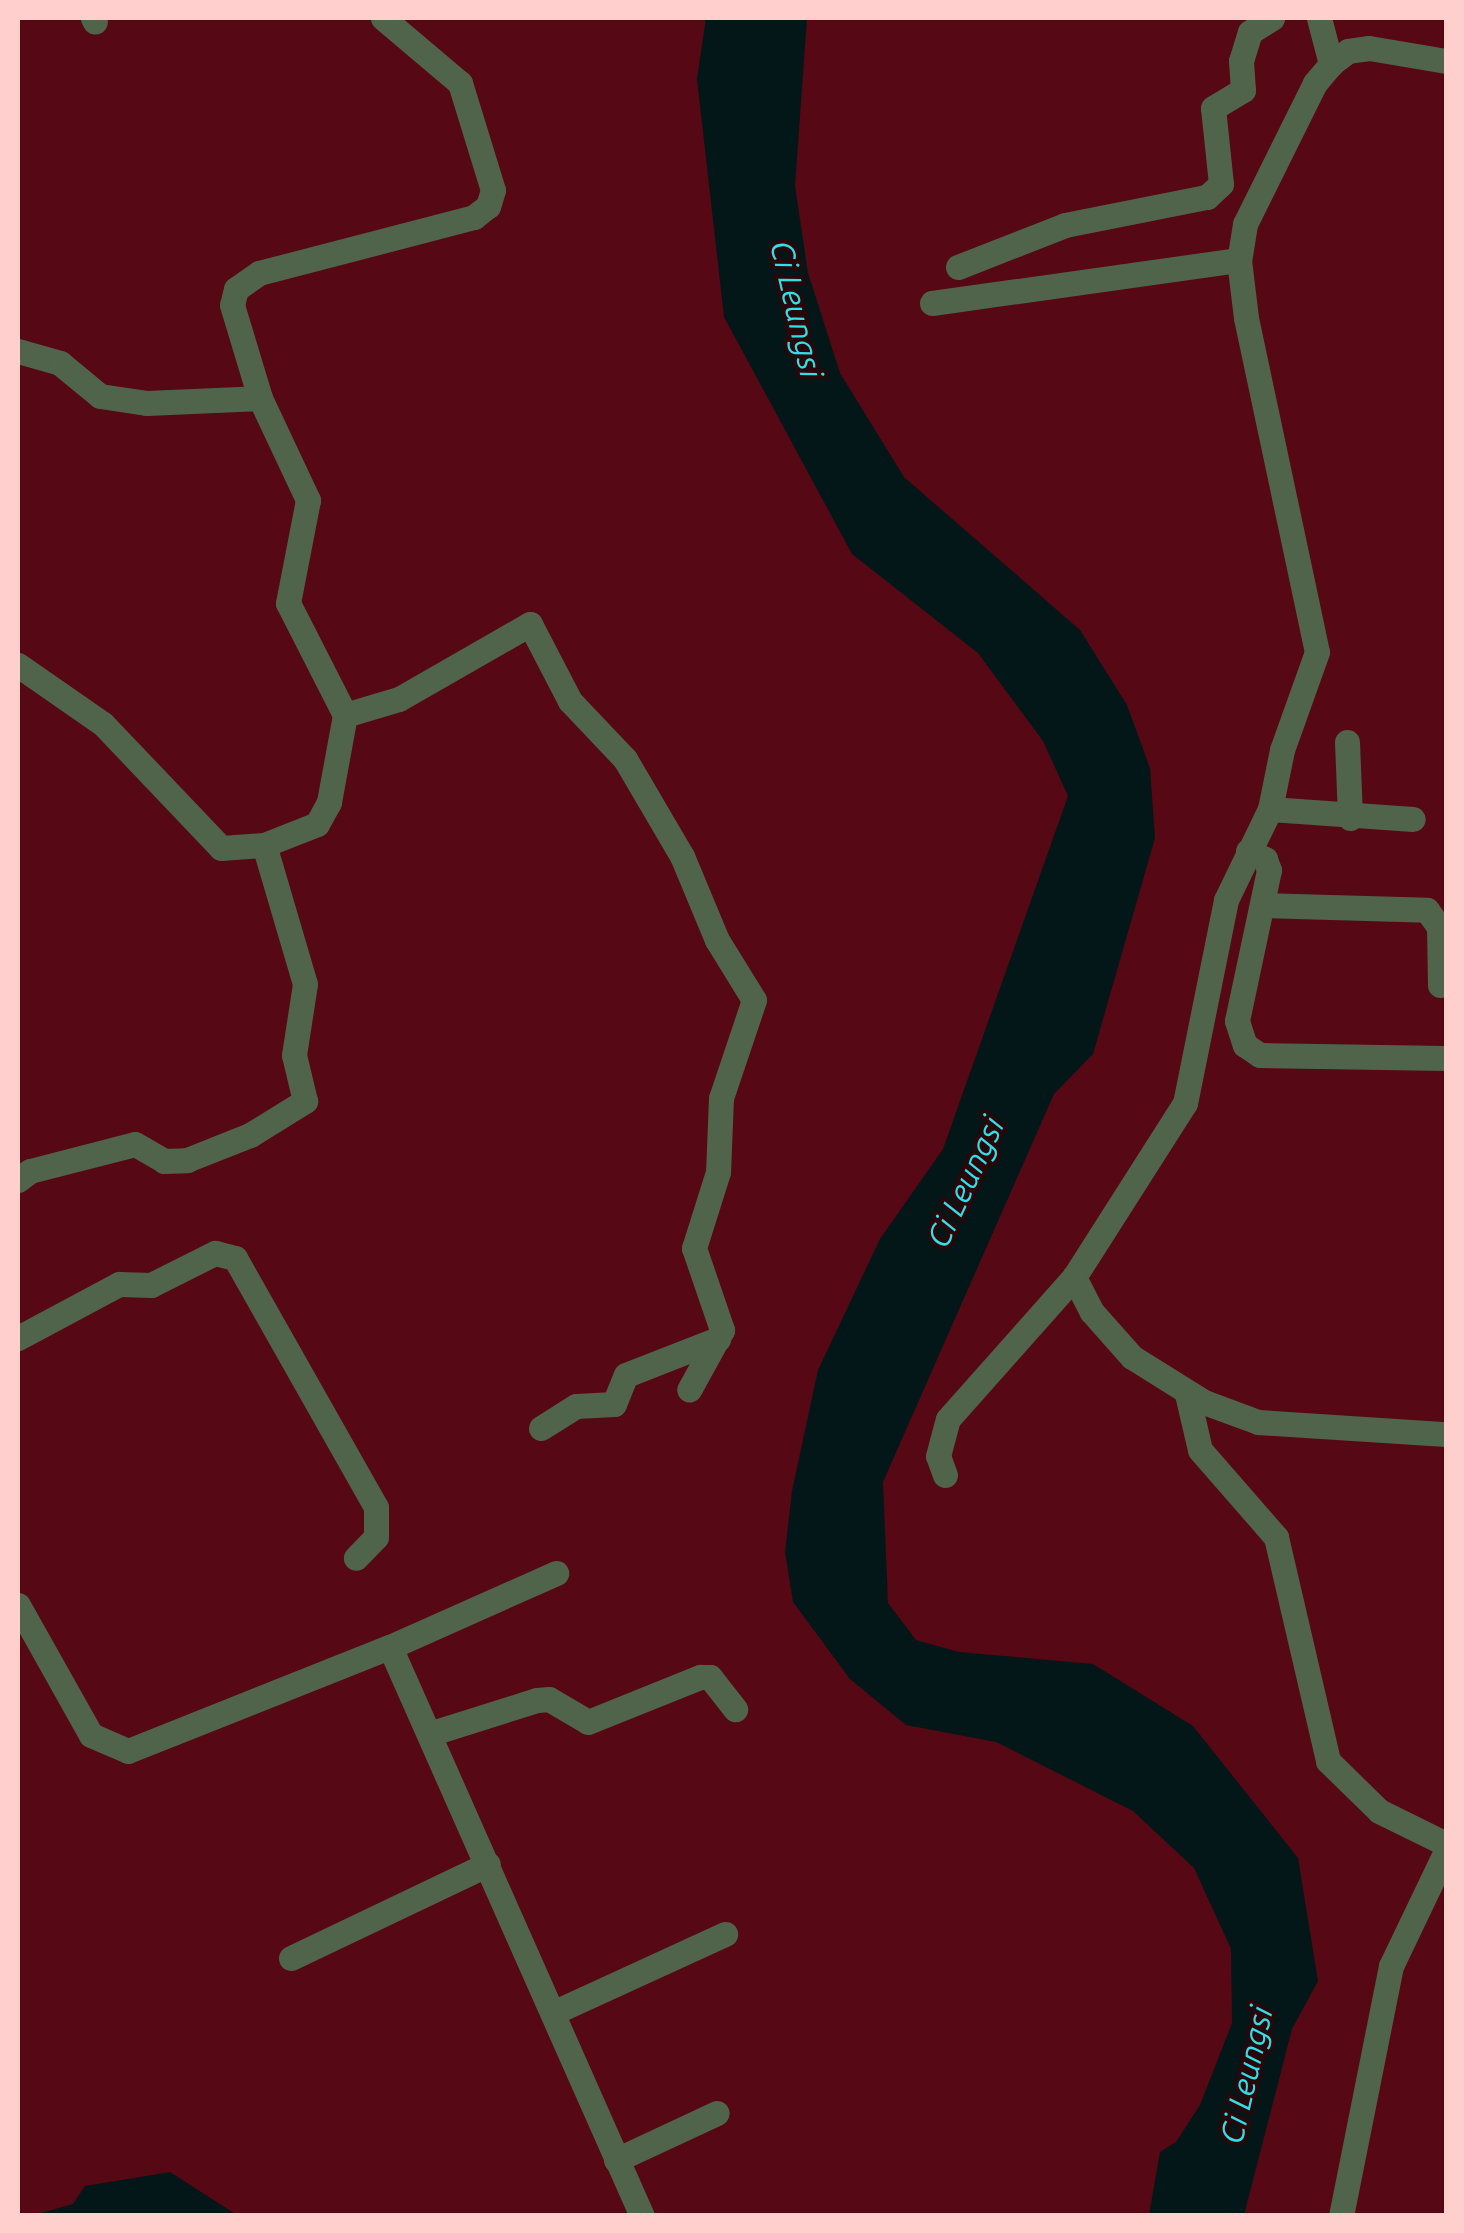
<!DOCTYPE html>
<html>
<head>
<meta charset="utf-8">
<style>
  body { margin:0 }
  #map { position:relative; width:1464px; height:2233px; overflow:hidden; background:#560814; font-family:Ubuntu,sans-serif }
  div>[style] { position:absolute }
  .water>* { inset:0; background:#031718 }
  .minor>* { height:25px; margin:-12.5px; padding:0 12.5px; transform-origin:12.5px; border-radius:12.5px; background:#4f644a }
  span { translate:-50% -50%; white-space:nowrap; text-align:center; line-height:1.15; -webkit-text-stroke:8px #28080a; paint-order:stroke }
  .water-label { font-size:32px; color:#30e0e8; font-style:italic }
  .frame { position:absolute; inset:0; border:20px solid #ffcfce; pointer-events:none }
</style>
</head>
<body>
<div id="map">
  <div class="water">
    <i style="clip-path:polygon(706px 18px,807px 18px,795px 186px,808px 273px,840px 373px,904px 477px,1080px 630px,1127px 705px,1150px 768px,1155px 838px,1093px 1054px,1054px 1094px,883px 1482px,888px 1603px,916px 1640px,959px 1652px,1093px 1664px,1193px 1726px,1298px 1858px,1318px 1981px,1292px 2029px,1244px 2215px,1149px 2215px,1160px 2152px,1176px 2142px,1200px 2105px,1232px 2023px,1231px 1949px,1194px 1868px,1133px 1811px,996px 1742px,906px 1725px,850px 1679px,793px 1602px,785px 1552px,792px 1491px,818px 1370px,880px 1239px,943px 1149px,1068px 796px,1043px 741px,978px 653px,852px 554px,724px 317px,697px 79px)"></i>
    <i style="clip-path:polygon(170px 2172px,237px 2215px,34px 2215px,73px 2204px,85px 2186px)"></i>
  </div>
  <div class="minor">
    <i style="left:93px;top:18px;width:4px;rotate:63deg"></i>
    <i style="left:383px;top:18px;width:101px;rotate:40.2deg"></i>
    <i style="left:460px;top:83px;width:112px;rotate:72.9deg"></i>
    <i style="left:493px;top:190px;width:17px;rotate:107deg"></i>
    <i style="left:488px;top:206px;width:18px;rotate:142deg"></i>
    <i style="left:474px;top:217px;width:222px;rotate:165.4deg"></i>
    <i style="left:259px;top:273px;width:28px;rotate:145deg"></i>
    <i style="left:236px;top:289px;width:16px;rotate:104deg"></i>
    <i style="left:232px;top:305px;width:97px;rotate:73.2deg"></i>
    <i style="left:260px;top:398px;width:113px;rotate:64.8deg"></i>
    <i style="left:308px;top:500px;width:105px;rotate:101deg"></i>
    <i style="left:288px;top:603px;width:126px;rotate:63deg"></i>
    <i style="left:345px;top:715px;width:56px;rotate:-16.5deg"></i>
    <i style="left:399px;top:699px;width:151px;rotate:-29.8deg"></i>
    <i style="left:530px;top:624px;width:87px;rotate:62.5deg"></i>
    <i style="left:570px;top:701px;width:80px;rotate:46.5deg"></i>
    <i style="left:625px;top:759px;width:113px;rotate:59.6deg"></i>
    <i style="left:682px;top:856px;width:91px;rotate:67.4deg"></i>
    <i style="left:717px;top:940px;width:70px;rotate:58.3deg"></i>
    <i style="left:754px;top:1000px;width:103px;rotate:108.6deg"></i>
    <i style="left:721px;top:1098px;width:74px;rotate:92.3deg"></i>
    <i style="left:718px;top:1172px;width:80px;rotate:107.5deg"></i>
    <i style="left:694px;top:1248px;width:87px;rotate:71.1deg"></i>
    <i style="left:722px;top:1330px;width:68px;rotate:118.8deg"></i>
    <i style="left:1319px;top:18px;width:48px;rotate:75.4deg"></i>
    <i style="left:1446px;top:61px;width:78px;rotate:-170.4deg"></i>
    <i style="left:1369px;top:48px;width:21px;rotate:172deg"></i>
    <i style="left:1348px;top:51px;width:21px;rotate:143deg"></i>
    <i style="left:1331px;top:64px;width:25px;rotate:130deg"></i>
    <i style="left:1315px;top:83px;width:157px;rotate:116.4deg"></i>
    <i style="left:1245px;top:224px;width:36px;rotate:99deg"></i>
    <i style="left:1239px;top:260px;width:58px;rotate:83.1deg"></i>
    <i style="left:1246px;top:318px;width:341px;rotate:78deg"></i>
    <i style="left:1317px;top:652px;width:104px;rotate:109.7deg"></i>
    <i style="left:1282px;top:750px;width:60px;rotate:101.5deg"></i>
    <i style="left:1270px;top:809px;width:101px;rotate:115.8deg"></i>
    <i style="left:1226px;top:900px;width:207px;rotate:101.4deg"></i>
    <i style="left:1185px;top:1103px;width:206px;rotate:122.5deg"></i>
    <i style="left:1074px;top:1277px;width:39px;rotate:63deg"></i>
    <i style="left:1092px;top:1312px;width:60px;rotate:48.4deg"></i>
    <i style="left:1132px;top:1357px;width:85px;rotate:32deg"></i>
    <i style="left:1204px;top:1402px;width:58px;rotate:20.3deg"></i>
    <i style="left:1258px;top:1422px;width:188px;rotate:3.7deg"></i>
    <i style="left:958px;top:267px;width:115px;rotate:-21.4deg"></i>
    <i style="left:1065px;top:225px;width:145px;rotate:-11.2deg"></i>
    <i style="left:1207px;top:197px;width:19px;rotate:-43deg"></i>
    <i style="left:1221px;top:184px;width:76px;rotate:-96deg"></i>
    <i style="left:1213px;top:108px;width:35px;rotate:-31deg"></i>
    <i style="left:1243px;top:90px;width:29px;rotate:-94deg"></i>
    <i style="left:1241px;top:61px;width:30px;rotate:-73deg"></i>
    <i style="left:1250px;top:32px;width:26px;rotate:-32deg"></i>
    <i style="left:932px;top:303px;width:310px;rotate:-8deg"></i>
    <i style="left:18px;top:351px;width:44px;rotate:15.9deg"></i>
    <i style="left:60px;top:363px;width:52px;rotate:39.5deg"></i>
    <i style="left:100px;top:396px;width:48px;rotate:8.5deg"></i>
    <i style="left:147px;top:403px;width:113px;rotate:-2.5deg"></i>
    <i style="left:18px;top:665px;width:103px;rotate:34.8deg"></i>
    <i style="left:103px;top:724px;width:171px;rotate:46.4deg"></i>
    <i style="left:221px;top:848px;width:43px;rotate:-4deg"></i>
    <i style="left:264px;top:845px;width:57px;rotate:-21.6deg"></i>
    <i style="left:317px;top:824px;width:25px;rotate:-61deg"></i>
    <i style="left:329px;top:802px;width:88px;rotate:-79.6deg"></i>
    <i style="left:1347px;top:742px;width:76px;rotate:87.7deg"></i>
    <i style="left:1270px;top:809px;width:143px;rotate:4deg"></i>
    <i style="left:1248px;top:851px;width:19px;rotate:25deg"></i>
    <i style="left:1265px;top:859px;width:12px;rotate:70deg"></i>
    <i style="left:1269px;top:870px;width:154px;rotate:102deg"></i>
    <i style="left:1237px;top:1021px;width:25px;rotate:72deg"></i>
    <i style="left:1245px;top:1045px;width:18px;rotate:34deg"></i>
    <i style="left:1260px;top:1055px;width:186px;rotate:0.9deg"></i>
    <i style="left:1263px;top:905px;width:164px;rotate:1.7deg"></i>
    <i style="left:1427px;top:910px;width:21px;rotate:55deg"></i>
    <i style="left:1439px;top:927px;width:58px;rotate:89deg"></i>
    <i style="left:18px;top:1180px;width:15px;rotate:-37deg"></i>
    <i style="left:30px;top:1171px;width:108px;rotate:-14.4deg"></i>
    <i style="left:135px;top:1144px;width:34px;rotate:30deg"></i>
    <i style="left:164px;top:1161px;width:23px;rotate:-2deg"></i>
    <i style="left:187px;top:1160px;width:68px;rotate:-21.6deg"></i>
    <i style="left:250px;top:1135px;width:65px;rotate:-31.7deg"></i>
    <i style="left:305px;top:1101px;width:47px;rotate:-103.4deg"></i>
    <i style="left:294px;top:1055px;width:72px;rotate:-81.2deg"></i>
    <i style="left:305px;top:984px;width:145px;rotate:-106.4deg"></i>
    <i style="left:18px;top:1338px;width:115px;rotate:-28.1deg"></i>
    <i style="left:119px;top:1284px;width:32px;rotate:2deg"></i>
    <i style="left:151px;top:1285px;width:72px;rotate:-26.6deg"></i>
    <i style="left:215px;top:1253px;width:21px;rotate:14deg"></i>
    <i style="left:235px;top:1258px;width:286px;rotate:60.5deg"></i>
    <i style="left:376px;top:1507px;width:30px;rotate:90deg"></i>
    <i style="left:376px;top:1537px;width:29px;rotate:134deg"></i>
    <i style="left:1187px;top:1394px;width:57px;rotate:76.9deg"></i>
    <i style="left:1200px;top:1450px;width:116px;rotate:48.9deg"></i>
    <i style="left:1276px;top:1537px;width:230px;rotate:76.9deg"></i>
    <i style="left:1328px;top:1761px;width:71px;rotate:44.4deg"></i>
    <i style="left:1379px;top:1811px;width:75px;rotate:26.2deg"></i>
    <i style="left:541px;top:1428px;width:41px;rotate:-32.2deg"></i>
    <i style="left:576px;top:1406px;width:38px;rotate:-3deg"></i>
    <i style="left:614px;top:1404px;width:31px;rotate:-68deg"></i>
    <i style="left:626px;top:1375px;width:99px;rotate:-21.4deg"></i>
    <i style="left:945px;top:1475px;width:20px;rotate:-110deg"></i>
    <i style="left:938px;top:1456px;width:38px;rotate:-75deg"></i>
    <i style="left:948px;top:1419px;width:190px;rotate:-48.4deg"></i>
    <i style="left:18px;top:1605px;width:149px;rotate:60.7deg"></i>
    <i style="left:91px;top:1735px;width:40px;rotate:23.4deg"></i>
    <i style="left:128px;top:1751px;width:282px;rotate:-21.7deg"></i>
    <i style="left:390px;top:1647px;width:622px;rotate:66.11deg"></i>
    <i style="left:390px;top:1647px;width:182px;rotate:-24deg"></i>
    <i style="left:429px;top:1734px;width:113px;rotate:-17.5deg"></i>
    <i style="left:537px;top:1700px;width:12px;rotate:-5deg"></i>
    <i style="left:549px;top:1699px;width:45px;rotate:30.5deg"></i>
    <i style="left:588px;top:1722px;width:121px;rotate:-21.9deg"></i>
    <i style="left:700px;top:1677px;width:10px"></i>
    <i style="left:710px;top:1677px;width:41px;rotate:52deg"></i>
    <i style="left:291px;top:1958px;width:218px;rotate:-25.5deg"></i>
    <i style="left:557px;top:2011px;width:185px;rotate:-24.6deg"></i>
    <i style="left:616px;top:2160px;width:111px;rotate:-25deg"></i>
    <i style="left:1341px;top:2216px;width:255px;rotate:-78.7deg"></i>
    <i style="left:1391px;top:1966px;width:127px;rotate:-64.4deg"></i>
  </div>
  <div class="water-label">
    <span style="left:797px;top:309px;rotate:77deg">Ci Leungsi</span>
    <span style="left:965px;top:1182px;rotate:-65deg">Ci Leungsi</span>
    <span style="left:1246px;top:2075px;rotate:-77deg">Ci Leungsi</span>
  </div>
  <div class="frame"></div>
</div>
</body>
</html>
